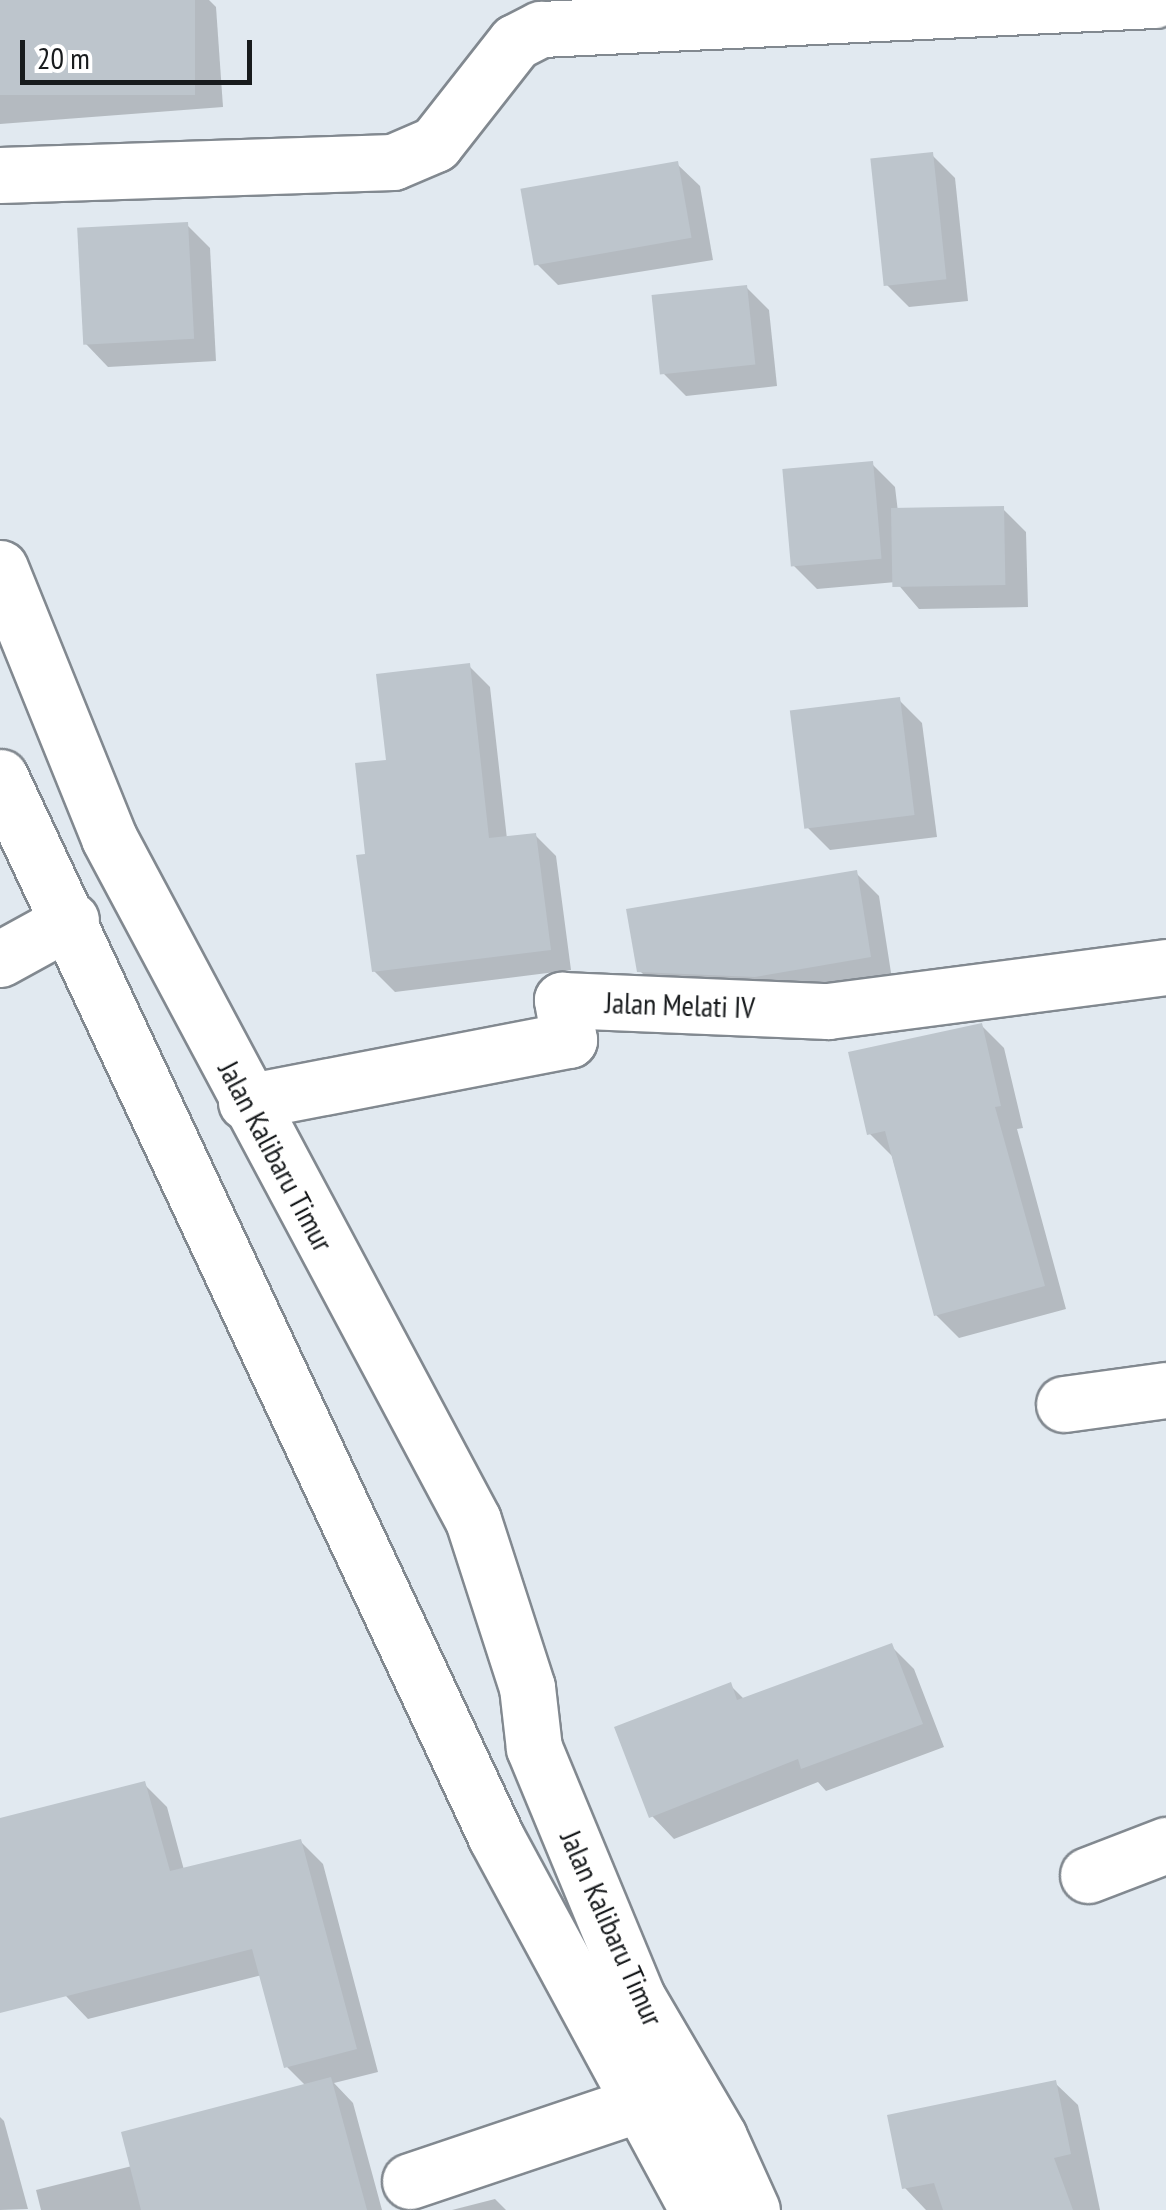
<!DOCTYPE html>
<html>
<head>
<meta charset="utf-8">
<style>
  body { margin:0 }
  #map { position:relative; width:1166px; height:2210px; overflow:hidden; background:#e1e9f0; font-family:"PT Sans Narrow",sans-serif }
  div>[style] { position:absolute }
  .shadow>* { inset:0; background:#0003 }
  .building>* { inset:0; background:#bdc5cc; transform-origin:0 0 }
  .roads { filter:drop-shadow(2px 0 #828990) drop-shadow(-2px 0 #828990) drop-shadow(0 2px #828990) drop-shadow(0 -2px #828990) }
  .minor>* { height:55px; margin:-27.5px; padding:0 27.5px; transform-origin:27.5px; border-radius:27.5px; background:#fff }
  .tertiary>* { height:55px; margin:-27.5px; padding:0 27.5px; transform-origin:27.5px; border-radius:27.5px; background:#fff }
  span { translate:-50% -50%; white-space:nowrap; text-align:center; line-height:1.15; -webkit-text-stroke:10px #fff; paint-order:stroke }
  .street-label { font-size:30px; color:#181b1d }
  .scale { position:absolute; left:20px; top:40px; width:232px; height:45px; box-sizing:border-box; border:5px solid #181b1d; border-top:0; padding-left:12px; font-size:30px; line-height:35px; white-space:nowrap; color:#181b1d; -webkit-text-stroke:8px #fff; paint-order:stroke }
</style>
</head>
<body>
<div id="map">
  <div class="shadow">
    <i style="clip-path:polygon(0 0,209px 0,216px 7px,223px 107px,0 124px)"></i>
    <i style="clip-path:polygon(932px 155px,955px 178px,968px 301px,909px 307px,886px 284px)"></i>
    <i style="clip-path:polygon(677px 164px,700px 186px,713px 260px,558px 285px,535px 262px)"></i>
    <i style="clip-path:polygon(187px 225px,210px 248px,216px 361px,108px 367px,86px 344px)"></i>
    <i style="clip-path:polygon(746px 287px,769px 310px,777px 386px,686px 396px,663px 373px)"></i>
    <i style="clip-path:polygon(872px 464px,895px 487px,898px 512px,1003px 509px,1026px 532px,1028px 607px,919px 609px,896px 582px,817px 589px,794px 566px)"></i>
    <i style="clip-path:polygon(469px 666px,490px 687px,507px 839px,535px 835px,556px 856px,571px 970px,395px 992px,374px 971px,367px 856px,389px 762px)"></i>
    <i style="clip-path:polygon(899px 700px,922px 723px,937px 837px,830px 850px,807px 827px)"></i>
    <i style="clip-path:polygon(856px 873px,879px 896px,892px 979px,779px 999px,663px 994px,640px 971px)"></i>
    <i style="clip-path:polygon(982px 1026px,1004px 1048px,1023px 1128px,1017px 1129px,1066px 1309px,959px 1338px,936px 1315px,892px 1156px,869px 1133px)"></i>
    <i style="clip-path:polygon(891px 1646px,914px 1669px,944px 1747px,826px 1791px,818px 1782px,674px 1839px,652px 1816px,730px 1685px,745px 1700px)"></i>
    <i style="clip-path:polygon(144px 1784px,167px 1807px,184px 1870px,300px 1841px,323px 1864px,378px 2072px,334px 2083px,353px 2103px,382px 2210px,41px 2210px,36px 2190px,132px 2166px,306px 2086px,287px 2067px,262px 1975px,88px 2019px,0 1927px,0 1821px)"></i>
    <i style="clip-path:polygon(1055px 2083px,1078px 2105px,1100px 2210px,926px 2210px,905px 2188px)"></i>
    <i style="clip-path:polygon(0 2117px,4px 2121px,28px 2209px,0 2210px)"></i>
    <i style="clip-path:polygon(495px 2199px,506px 2210px,452px 2210px)"></i>
  </div>
  <div class="building">
    <i style="left:0;top:0;width:195px;height:95px"></i>
    <i style="left:933px;top:152px;width:128px;height:63px;rotate:84deg"></i>
    <i style="left:678px;top:161px;width:78px;height:160px;rotate:80deg"></i>
    <i style="left:188px;top:222px;width:117px;height:111px;rotate:87deg"></i>
    <i style="left:747px;top:285px;width:80px;height:96px;rotate:84deg"></i>
    <i style="left:873px;top:461px;width:98px;height:91px;rotate:85deg"></i>
    <i style="left:1004px;top:506px;width:79px;height:113px;rotate:89deg"></i>
    <i style="clip-path:polygon(470px 663px,489px 838px,536px 833px,551px 950px,372px 972px,356px 855px,365px 854px,355px 763px,386px 760px,376px 674px)"></i>
    <i style="left:900px;top:697px;width:119px;height:111px;rotate:83deg"></i>
    <i style="clip-path:polygon(857px 870px,871px 957px,755px 977px,637px 972px,626px 909px)"></i>
    <i style="clip-path:polygon(982px 1023px,1001px 1106px,995px 1107px,1045px 1286px,934px 1316px,885px 1131px,867px 1135px,848px 1052px)"></i>
    <i style="clip-path:polygon(892px 1643px,923px 1724px,801px 1769px,798px 1759px,649px 1818px,614px 1727px,731px 1682px,737px 1700px)"></i>
    <i style="clip-path:polygon(145px 1781px,170px 1871px,301px 1839px,357px 2049px,284px 2068px,252px 1949px,0 2013px,0 1818px)"></i>
    <i style="clip-path:polygon(331px 2077px,367px 2210px,141px 2210px,121px 2132px)"></i>
    <i style="clip-path:polygon(1056px 2080px,1071px 2154px,1054px 2158px,1073px 2210px,943px 2210px,934px 2183px,902px 2189px,887px 2115px)"></i>
  </div>
  <div class="roads">
    <div class="minor">
      <i style="left:0;top:175px;width:393px;rotate:-1.9deg"></i>
      <i style="left:393px;top:162px;width:46px;rotate:-23.2deg"></i>
      <i style="left:435px;top:144px;width:130px;rotate:-51.9deg"></i>
      <i style="left:515px;top:42px;width:29px;rotate:-27deg"></i>
      <i style="left:541px;top:29px;width:614px;rotate:-2.71deg"></i>
      <i style="left:0;top:959px;width:81px;rotate:-28.8deg"></i>
      <i style="left:246px;top:1102px;width:329px;rotate:-10.9deg"></i>
      <i style="left:569px;top:1040px;width:41px;rotate:-99.9deg"></i>
      <i style="left:562px;top:1000px;width:266px;rotate:2.4deg"></i>
      <i style="left:828px;top:1011px;width:341px;rotate:-7.4deg"></i>
      <i style="left:1064px;top:1404px;width:103px;rotate:-7.8deg"></i>
      <i style="left:1088px;top:1875px;width:84px;rotate:-21deg"></i>
      <i style="left:410px;top:2181px;width:245px;rotate:-18.6deg"></i>
    </div>
    <div class="tertiary">
      <i style="left:0;top:568px;width:291px;rotate:68deg"></i>
      <i style="left:109px;top:838px;width:773px;rotate:61.91deg"></i>
      <i style="left:473px;top:1520px;width:176px;rotate:72.1deg"></i>
      <i style="left:527px;top:1687px;width:61px;rotate:83.5deg"></i>
      <i style="left:534px;top:1748px;width:269px;rotate:67.5deg"></i>
      <i style="left:637px;top:1997px;width:162px;rotate:59.6deg"></i>
      <i style="left:719px;top:2137px;width:80px;rotate:65.7deg"></i>
      <i style="left:0;top:777px;width:1170px;rotate:64.92deg"></i>
      <i style="left:496px;top:1837px;width:424px;rotate:61.6deg"></i>
    </div>
  </div>
  <div class="street-label">
    <span style="left:680px;top:1005px;rotate:2deg">Jalan Melati IV</span>
    <span style="left:276px;top:1156px;rotate:62deg">Jalan Kalibaru Timur</span>
    <span style="left:612px;top:1928px;rotate:66deg">Jalan Kalibaru Timur</span>
  </div>
  <div class="scale">20 m</div>
</div>
</body>
</html>
